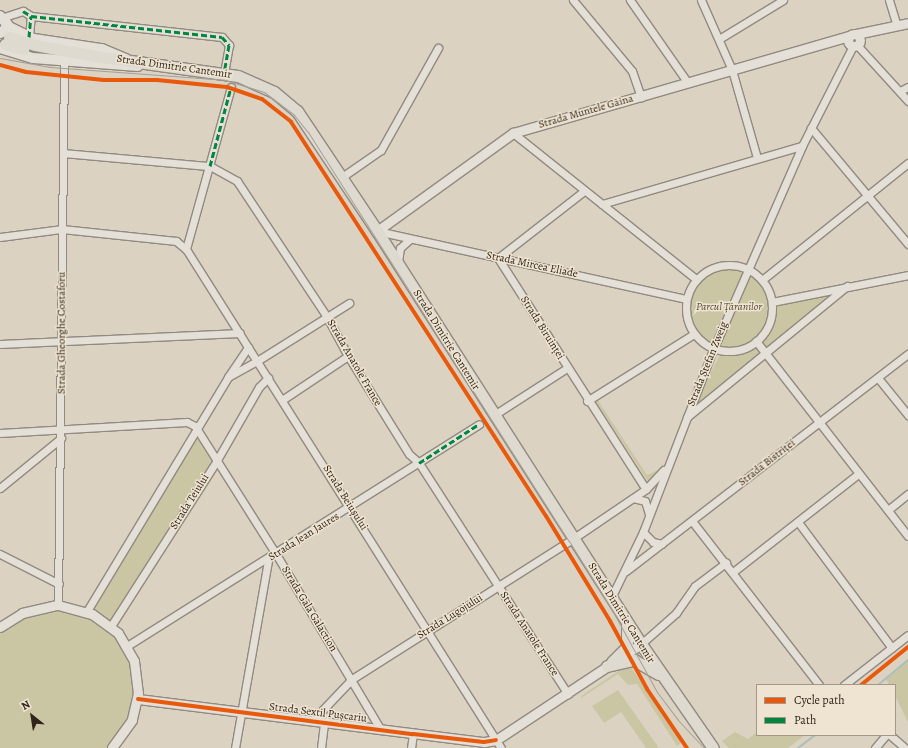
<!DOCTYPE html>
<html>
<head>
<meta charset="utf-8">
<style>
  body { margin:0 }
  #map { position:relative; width:908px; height:748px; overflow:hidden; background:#dcd2c2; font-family:Alegreya,serif }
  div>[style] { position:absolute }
  .green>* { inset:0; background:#cac6a4 }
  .stream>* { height:2px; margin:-1px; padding:0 1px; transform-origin:1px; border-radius:1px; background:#adbfba }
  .roads { filter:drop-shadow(1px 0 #918a80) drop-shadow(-1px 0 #918a80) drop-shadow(0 1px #918a80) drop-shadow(0 -1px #918a80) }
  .minor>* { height:7px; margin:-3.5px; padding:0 3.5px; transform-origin:3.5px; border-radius:3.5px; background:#e4dfd7 }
  .minor>.ring { margin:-3.5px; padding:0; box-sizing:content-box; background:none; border:7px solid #e4dfd7; border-radius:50% }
  .tertiary>* { height:9px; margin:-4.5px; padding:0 4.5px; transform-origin:4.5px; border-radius:4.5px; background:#e4dfd7 }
  .tertiary>.ring { margin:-4.5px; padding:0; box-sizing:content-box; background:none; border:9px solid #e4dfd7; border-radius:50% }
  .secondary>* { height:10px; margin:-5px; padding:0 5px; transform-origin:5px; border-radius:5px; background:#e4dfd7 }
  .primary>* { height:11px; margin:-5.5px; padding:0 5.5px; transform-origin:5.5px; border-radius:5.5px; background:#dfdad0 }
  .tram>* { height:1px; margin:-0.5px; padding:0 0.5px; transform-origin:0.5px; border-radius:0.5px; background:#a49f98 }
  .quiet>* { height:3px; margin-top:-1.5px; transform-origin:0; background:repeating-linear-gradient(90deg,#00873e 0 6px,transparent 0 9px) }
  .cycleway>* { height:4px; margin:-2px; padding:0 2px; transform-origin:2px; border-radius:2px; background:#e8590c }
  span { translate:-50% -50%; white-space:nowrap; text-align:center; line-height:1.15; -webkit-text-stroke:3px #efe4d1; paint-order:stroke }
  .street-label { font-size:11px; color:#302518 }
  .park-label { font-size:11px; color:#534b35; font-style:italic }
  .legend { position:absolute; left:756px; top:684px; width:140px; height:52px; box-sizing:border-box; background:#efe4d1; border:1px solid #a39887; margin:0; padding:5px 7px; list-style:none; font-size:12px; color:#302518 }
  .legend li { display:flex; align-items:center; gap:8px; height:20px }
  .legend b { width:20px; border:1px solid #a39887 }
  .north { position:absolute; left:12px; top:696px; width:40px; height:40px; -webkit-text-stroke:3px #efe4d1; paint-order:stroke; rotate:330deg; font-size:11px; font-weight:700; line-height:16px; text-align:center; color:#302518 }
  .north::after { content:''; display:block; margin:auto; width:14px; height:18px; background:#302518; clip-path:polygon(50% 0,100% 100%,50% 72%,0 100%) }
</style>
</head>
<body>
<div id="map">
  <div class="green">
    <i style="clip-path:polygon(731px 264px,744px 267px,756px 274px,769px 290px,772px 302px,847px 286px,687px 417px,722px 351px,707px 345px,694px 334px,686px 317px,686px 299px,690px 289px,702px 274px,720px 265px)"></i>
    <i style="clip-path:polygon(597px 399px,647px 475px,660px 469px,662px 464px,664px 466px,649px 483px,595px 400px)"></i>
    <i style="clip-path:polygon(197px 429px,217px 460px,111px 626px,131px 654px,136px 710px,112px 748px,0 748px,0 627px,39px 607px,87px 611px)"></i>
    <i style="clip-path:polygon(908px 660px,908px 722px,895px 696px,895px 685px,889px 685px,886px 679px)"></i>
    <i style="clip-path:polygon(629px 664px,681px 743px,677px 746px,637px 684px,628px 685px,618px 674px,581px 698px,581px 696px)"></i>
    <i style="clip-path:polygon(618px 690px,659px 748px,646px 748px,621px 712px,604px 723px,592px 706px)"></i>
    <i style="clip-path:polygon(735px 732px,748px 739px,757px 732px,757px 735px,805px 735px,788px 748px,729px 748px,722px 741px)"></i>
  </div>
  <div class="stream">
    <i style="left:878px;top:685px;width:39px;rotate:-40deg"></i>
    <i style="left:798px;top:748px;width:21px;rotate:-37deg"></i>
  </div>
  <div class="roads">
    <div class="minor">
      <i style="left:573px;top:0;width:92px;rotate:50.3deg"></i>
      <i style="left:632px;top:71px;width:28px;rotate:71deg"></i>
      <i style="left:630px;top:0;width:101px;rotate:55.1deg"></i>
      <i style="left:701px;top:0;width:77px;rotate:66.1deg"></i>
      <i style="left:732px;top:70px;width:91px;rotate:74.1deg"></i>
      <i style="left:889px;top:0;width:27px;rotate:73deg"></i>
      <i style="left:4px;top:17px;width:20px;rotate:-18deg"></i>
      <i style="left:23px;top:11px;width:9px;rotate:32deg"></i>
      <i style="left:31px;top:16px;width:192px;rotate:6.3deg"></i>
      <i style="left:222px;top:37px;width:11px;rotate:49deg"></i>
      <i style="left:229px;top:45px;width:27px;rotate:100deg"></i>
      <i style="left:29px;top:37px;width:21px;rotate:-85deg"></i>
      <i style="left:719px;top:39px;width:75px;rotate:-31.4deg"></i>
      <i style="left:857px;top:45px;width:76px;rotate:47.7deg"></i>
      <i style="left:900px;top:91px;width:9px;rotate:-27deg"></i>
      <i style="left:811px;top:128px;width:151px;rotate:50.1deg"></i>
      <i style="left:513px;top:133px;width:234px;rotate:38.6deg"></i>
      <i style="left:63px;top:153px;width:148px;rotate:5.1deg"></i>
      <i style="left:210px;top:166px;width:31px;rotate:29deg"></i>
      <i style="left:237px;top:181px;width:163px;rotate:56.5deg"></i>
      <i style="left:327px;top:317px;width:44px;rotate:61.7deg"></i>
      <i style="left:348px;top:356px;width:115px;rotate:58.1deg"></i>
      <i style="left:409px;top:454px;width:13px;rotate:42deg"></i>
      <i style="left:419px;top:463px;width:275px;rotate:57.2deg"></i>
      <i style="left:342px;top:177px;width:47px;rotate:-34.7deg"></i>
      <i style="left:381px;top:150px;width:117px;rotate:-60.8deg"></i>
      <i style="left:584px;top:191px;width:109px;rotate:142.1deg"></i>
      <i style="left:498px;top:258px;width:274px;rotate:57.4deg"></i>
      <i style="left:602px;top:204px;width:208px;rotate:-16.2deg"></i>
      <i style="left:377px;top:231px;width:316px;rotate:12.4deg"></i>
      <i style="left:0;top:237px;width:63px;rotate:-7.4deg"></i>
      <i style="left:62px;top:229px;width:115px;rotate:6deg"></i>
      <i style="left:176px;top:241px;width:13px;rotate:39deg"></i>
      <i style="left:186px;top:249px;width:590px;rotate:57.74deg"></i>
      <i style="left:186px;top:249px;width:168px;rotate:-74.5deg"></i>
      <i style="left:398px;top:262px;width:14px;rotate:-82deg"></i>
      <i style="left:400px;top:248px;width:13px;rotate:-42deg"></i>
      <i class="ring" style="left:686px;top:265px;width:79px;height:79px"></i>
      <i style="left:762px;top:280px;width:187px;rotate:-38.7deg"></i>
      <i style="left:772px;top:302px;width:139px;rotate:-11.2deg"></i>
      <i style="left:756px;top:341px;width:247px;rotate:52.1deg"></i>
      <i style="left:0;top:344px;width:240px;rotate:-2.6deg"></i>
      <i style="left:228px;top:377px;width:33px;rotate:-29deg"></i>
      <i style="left:257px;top:361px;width:109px;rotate:-32.2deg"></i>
      <i style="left:878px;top:378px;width:48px;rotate:51deg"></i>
      <i style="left:282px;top:400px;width:79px;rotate:-33.7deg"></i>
      <i style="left:587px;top:401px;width:126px;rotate:-32.1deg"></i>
      <i style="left:494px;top:415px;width:87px;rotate:-32.8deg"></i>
      <i style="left:687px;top:417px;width:207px;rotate:-39.3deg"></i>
      <i style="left:0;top:433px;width:187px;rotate:-3.4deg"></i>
      <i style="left:187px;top:422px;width:9px;rotate:27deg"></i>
      <i style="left:195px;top:426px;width:151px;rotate:57.7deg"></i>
      <i style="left:276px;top:554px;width:205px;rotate:59.2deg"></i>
      <i style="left:0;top:488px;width:79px;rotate:-39.3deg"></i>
      <i style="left:633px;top:498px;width:12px;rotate:14deg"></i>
      <i style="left:645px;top:501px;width:14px;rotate:73deg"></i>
      <i style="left:888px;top:510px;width:26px;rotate:-39deg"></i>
      <i style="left:692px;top:521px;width:207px;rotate:52.2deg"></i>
      <i style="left:798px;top:522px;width:157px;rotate:53.3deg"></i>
      <i style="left:643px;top:532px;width:14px;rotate:45deg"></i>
      <i style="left:653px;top:542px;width:9px;rotate:13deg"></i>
      <i style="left:0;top:554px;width:66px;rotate:27deg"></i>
      <i style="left:626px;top:571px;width:356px;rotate:-37.6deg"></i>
      <i style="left:733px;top:572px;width:159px;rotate:-38.1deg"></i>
      <i style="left:611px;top:598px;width:73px;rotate:-64.1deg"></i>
      <i style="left:643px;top:532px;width:195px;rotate:-69deg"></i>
      <i style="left:713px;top:350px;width:223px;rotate:-66.4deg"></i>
      <i style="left:802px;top:146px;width:112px;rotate:-63deg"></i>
      <i style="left:58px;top:605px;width:544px;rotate:-89.37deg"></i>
      <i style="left:87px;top:611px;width:273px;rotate:-58.9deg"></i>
      <i style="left:228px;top:377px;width:36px;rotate:-56deg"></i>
      <i style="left:111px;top:626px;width:197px;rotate:-57.4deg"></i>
      <i style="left:217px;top:460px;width:84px;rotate:-60.1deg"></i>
      <i style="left:259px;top:387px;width:13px;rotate:-45deg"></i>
      <i style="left:641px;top:644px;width:47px;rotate:-41.5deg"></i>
      <i style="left:676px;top:613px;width:33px;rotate:-55deg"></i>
      <i style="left:695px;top:586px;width:39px;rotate:-37deg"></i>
      <i style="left:127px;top:646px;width:416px;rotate:-32.2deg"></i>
      <i style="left:844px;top:685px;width:81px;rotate:-38deg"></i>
      <i style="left:312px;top:721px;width:58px;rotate:-46.4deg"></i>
      <i style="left:352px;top:679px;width:263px;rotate:-32.4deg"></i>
      <i style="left:574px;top:538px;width:87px;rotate:-34.2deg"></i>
      <i style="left:646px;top:489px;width:26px;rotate:-47deg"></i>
      <i style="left:890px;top:735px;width:20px;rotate:41deg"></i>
      <i style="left:235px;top:748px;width:191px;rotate:-80deg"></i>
      <i style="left:321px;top:748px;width:26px;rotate:-83deg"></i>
      <i style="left:411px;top:748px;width:14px;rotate:-82deg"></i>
      <i style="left:875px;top:748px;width:17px;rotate:-50deg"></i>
    </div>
    <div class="tertiary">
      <i class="ring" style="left:848px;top:34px;width:3px;height:3px"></i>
      <i style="left:856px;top:34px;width:53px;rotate:-11.9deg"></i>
      <i style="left:377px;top:231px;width:168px;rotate:-35.8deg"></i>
      <i style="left:513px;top:133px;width:350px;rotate:-16.1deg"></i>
      <i style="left:0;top:627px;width:26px;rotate:-32deg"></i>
      <i style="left:22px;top:613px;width:37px;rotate:-13deg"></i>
      <i style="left:58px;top:605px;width:35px;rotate:15deg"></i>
      <i style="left:92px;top:614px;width:32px;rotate:36deg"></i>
      <i style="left:118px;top:633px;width:32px;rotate:60deg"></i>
      <i style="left:134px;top:661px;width:32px;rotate:83deg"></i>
      <i style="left:138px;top:693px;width:28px;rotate:103deg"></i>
      <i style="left:132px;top:720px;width:34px;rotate:126deg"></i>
      <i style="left:138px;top:699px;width:349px;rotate:7.1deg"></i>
      <i style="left:484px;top:742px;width:12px;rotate:-9deg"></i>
      <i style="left:496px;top:740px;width:174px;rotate:-33.5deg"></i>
    </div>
    <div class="secondary">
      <i style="left:0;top:16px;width:11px;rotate:49deg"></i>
      <i style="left:7px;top:24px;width:6px;rotate:108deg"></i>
      <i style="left:5px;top:30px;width:6px;rotate:149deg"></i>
      <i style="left:7px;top:26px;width:30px;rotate:26deg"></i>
      <i style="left:34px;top:39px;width:69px;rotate:8.4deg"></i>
      <i style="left:102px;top:49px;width:26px;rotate:23deg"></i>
      <i style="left:0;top:48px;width:34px;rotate:17deg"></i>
      <i style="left:33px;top:58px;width:105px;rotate:4.4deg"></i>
    </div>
    <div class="primary">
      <i style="left:9px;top:37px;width:27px;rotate:17deg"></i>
      <i style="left:35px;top:45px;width:61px;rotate:10.4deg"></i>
      <i style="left:95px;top:56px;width:144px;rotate:8deg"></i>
      <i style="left:238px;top:76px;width:39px;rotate:24deg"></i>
      <i style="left:274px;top:92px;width:30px;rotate:40deg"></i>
      <i style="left:297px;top:111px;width:144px;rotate:56.3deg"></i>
      <i style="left:377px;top:231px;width:490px;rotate:57.4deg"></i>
      <i style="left:641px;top:644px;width:126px;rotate:55.3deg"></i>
      <i style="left:5px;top:44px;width:19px;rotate:16deg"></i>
      <i style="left:612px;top:662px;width:21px;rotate:-45deg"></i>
      <i style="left:627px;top:647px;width:23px;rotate:-90deg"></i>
      <i style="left:607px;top:666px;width:28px;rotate:-13deg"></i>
      <i style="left:634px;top:660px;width:28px;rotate:30deg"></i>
    </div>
  </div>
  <div class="tram">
    <i style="left:0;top:58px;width:51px;rotate:10.2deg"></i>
    <i style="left:50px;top:67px;width:175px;rotate:4.2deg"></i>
    <i style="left:225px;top:80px;width:41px;rotate:17.1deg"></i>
    <i style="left:264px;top:92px;width:38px;rotate:37deg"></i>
    <i style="left:294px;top:115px;width:22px;rotate:51deg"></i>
    <i style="left:308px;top:132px;width:485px;rotate:57.5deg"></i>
    <i style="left:569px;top:541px;width:79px;rotate:57.9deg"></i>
    <i style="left:611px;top:608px;width:96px;rotate:61.3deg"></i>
    <i style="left:657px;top:692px;width:34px;rotate:53deg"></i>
    <i style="left:677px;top:719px;width:40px;rotate:47deg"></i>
  </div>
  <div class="quiet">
    <i style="left:23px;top:11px;width:9px;rotate:32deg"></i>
    <i style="left:31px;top:16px;width:192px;rotate:6.3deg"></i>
    <i style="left:222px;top:37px;width:11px;rotate:49deg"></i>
    <i style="left:229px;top:45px;width:27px;rotate:100deg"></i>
    <i style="left:29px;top:37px;width:21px;rotate:-85deg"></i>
    <i style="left:210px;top:166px;width:82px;rotate:-75.1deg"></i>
    <i style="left:419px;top:463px;width:72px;rotate:-33deg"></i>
  </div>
  <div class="cycleway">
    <i style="left:0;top:65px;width:27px;rotate:15deg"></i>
    <i style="left:26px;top:72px;width:78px;rotate:5.9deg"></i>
    <i style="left:104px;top:80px;width:53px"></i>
    <i style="left:157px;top:80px;width:70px;rotate:5.7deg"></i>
    <i style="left:227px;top:87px;width:37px;rotate:19deg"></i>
    <i style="left:262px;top:99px;width:37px;rotate:38deg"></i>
    <i style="left:291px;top:122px;width:469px;rotate:57.1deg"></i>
    <i style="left:546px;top:516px;width:123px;rotate:58.6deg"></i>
    <i style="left:610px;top:621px;width:77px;rotate:61.4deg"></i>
    <i style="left:647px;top:689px;width:71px;rotate:55.9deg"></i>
    <i style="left:861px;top:685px;width:60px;rotate:-39deg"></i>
    <i style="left:138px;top:699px;width:277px;rotate:7.3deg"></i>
    <i style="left:413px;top:734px;width:71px;rotate:6.4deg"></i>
    <i style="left:484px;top:742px;width:12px;rotate:-9deg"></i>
  </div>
  <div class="street-label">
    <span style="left:174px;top:67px;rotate:8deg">Strada Dimitrie Cantemir</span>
    <span style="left:586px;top:112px;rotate:-16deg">Strada Muntele Găina</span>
    <span style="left:532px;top:265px;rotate:12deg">Strada Mircea Eliade</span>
    <span style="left:542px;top:328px;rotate:58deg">Strada Biruinței</span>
    <span style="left:62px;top:333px;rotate:-90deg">Strada Gheorghe Costaforu</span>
    <span style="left:446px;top:340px;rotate:58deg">Strada Dimitrie Cantemir</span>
    <span style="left:354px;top:363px;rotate:60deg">Strada Anatole France</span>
    <span style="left:708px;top:364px;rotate:-68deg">Strada Ștefan Zweig</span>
    <span style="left:767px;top:463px;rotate:-38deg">Strada Bistriței</span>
    <span style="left:345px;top:498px;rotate:58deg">Strada Beiușului</span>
    <span style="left:190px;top:502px;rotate:-58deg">Strada Teiului</span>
    <span style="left:304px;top:537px;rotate:-32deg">Strada Jean Jaures</span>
    <span style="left:309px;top:609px;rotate:59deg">Strada Gala Galaction</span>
    <span style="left:621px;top:613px;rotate:58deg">Strada Dimitrie Cantemir</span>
    <span style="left:450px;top:617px;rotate:-32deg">Strada Lugojului</span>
    <span style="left:529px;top:634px;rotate:57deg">Strada Anatole France</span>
    <span style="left:318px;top:713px;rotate:7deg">Strada Sextil Pușcariu</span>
  </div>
  <div class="park-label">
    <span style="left:729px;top:307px">Parcul Țăranilor</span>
  </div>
  <ul class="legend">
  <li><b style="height:5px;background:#e8590c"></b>Cycle path</li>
  <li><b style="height:5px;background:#00873e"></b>Path</li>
  </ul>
  <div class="north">N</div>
</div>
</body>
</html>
